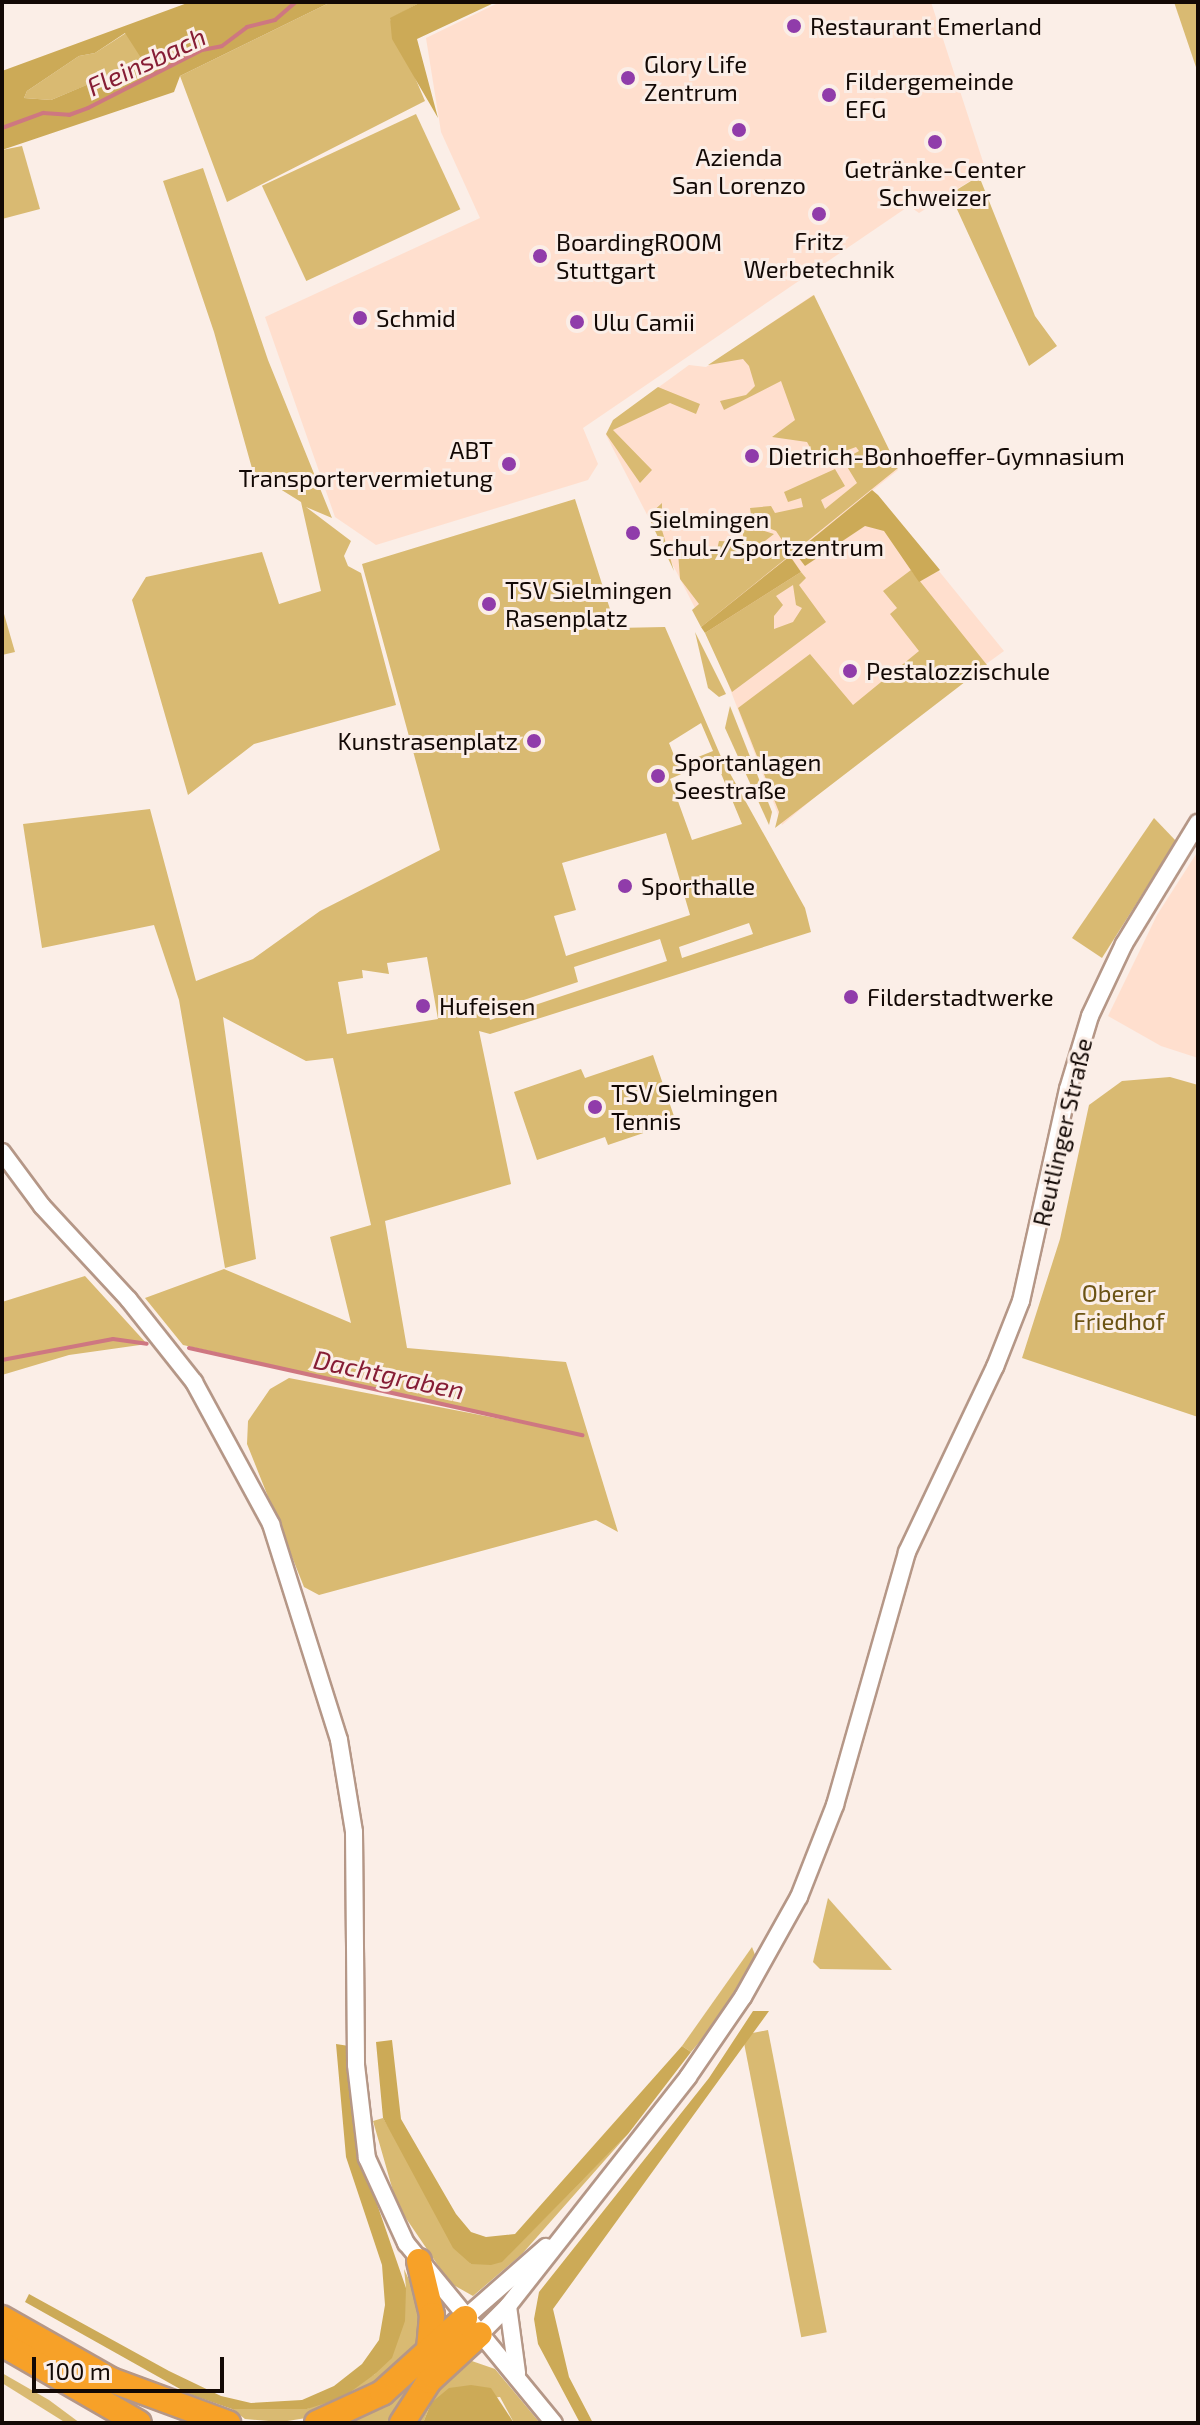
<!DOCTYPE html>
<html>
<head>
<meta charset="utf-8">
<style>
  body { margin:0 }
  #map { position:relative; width:1200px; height:2425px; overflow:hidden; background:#fbeee7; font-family:"Exo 2",sans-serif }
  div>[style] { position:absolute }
  .built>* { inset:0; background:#ffdfce }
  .green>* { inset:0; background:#d9ba72; transform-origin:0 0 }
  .forest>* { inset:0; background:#ccaa57 }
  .stream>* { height:4px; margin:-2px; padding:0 2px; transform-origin:2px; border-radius:2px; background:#ce7781 }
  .roads { filter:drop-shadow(2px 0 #b59787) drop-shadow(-2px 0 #b59787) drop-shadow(0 2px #b59787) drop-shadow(0 -2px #b59787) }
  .minor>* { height:16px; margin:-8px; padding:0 8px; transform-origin:8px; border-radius:8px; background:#fff }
  .highway>* { height:24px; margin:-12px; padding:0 12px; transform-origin:12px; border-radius:12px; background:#f7a128 }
  .dots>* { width:22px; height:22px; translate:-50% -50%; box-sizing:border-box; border:4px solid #fbeee7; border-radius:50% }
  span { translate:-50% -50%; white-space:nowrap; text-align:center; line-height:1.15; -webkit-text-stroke:6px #fbeee7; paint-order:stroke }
  .poi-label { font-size:24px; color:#130905 }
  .left { translate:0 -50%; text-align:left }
  .right { translate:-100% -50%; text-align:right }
  .street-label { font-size:24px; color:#130905 }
  .park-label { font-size:24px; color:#6b5314 }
  .water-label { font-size:26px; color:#861d35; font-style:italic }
  .frame { position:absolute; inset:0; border:4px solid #130905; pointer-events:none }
  .scale { position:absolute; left:32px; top:2357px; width:192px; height:36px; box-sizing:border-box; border:4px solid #130905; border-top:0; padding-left:10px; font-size:24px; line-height:28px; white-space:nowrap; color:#130905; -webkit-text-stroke:6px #fbeee7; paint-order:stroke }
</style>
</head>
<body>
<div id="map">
  <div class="built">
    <i style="clip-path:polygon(500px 2px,931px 2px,986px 171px,919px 213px,909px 206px,583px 428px,598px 464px,588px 480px,376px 545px,335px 517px,265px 317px,480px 218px,441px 132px,426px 38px)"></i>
    <i style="clip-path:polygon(813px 295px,898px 470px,873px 490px,1004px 651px,886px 737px,782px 825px,711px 639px,606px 435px,615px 419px,689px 365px,706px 367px)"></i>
    <i style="clip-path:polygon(1198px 851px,1198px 1058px,1161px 1046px,1108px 1016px,1157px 915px)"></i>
  </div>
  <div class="green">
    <i style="clip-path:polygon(331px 2px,421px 2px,390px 19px,425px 101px,227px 202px,180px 76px)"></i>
    <i style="clip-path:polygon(1174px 2px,1198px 2px,1198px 73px)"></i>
    <i style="clip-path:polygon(126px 33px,144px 61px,51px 100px,24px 98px,27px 91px,79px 56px,95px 53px)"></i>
    <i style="left:416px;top:114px;width:105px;height:170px;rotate:65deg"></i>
    <i style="clip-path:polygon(22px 146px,40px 209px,2px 219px,2px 150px)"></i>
    <i style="clip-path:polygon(203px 168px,268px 360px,332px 518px,306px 507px,351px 541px,344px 556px,348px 566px,361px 573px,396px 705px,254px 744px,188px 795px,132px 600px,146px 577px,262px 552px,279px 604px,321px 591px,301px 502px,253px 472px,214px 332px,163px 181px)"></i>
    <i style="clip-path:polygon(979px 176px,1035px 316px,1057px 346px,1029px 366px,950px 194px)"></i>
    <i style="clip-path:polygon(814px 295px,898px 468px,701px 627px,692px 610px,699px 604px,680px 579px,678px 552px,716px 554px,719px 541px,743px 542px,743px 529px,752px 527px,774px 534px,761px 544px,768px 553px,784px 543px,776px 531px,752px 521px,750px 508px,771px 506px,775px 513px,803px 507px,801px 498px,788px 502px,784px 492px,835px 469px,845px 486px,821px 500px,825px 509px,857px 483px,843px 460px,859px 451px,856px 447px,837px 454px,813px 453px,807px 442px,772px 437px,795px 420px,781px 381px,724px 410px,720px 401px,746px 395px,755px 386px,749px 366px,743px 359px,708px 365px)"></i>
    <i style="clip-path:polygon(658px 387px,700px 404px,696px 414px,670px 403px,613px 430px,652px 470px,640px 483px,606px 434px,613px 420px)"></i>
    <i style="clip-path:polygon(evenodd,575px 499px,616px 628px,665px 627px,722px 759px,805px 908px,811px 932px,490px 1034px,479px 1031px,511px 1184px,385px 1221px,407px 1348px,566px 1362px,618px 1532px,596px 1520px,319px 1595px,304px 1587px,247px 1444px,248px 1421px,270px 1389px,289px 1378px,578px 1434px,183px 1345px,145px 1298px,224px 1269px,351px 1323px,330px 1237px,371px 1225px,333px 1058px,306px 1061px,223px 1017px,256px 1259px,225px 1268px,179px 1000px,154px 925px,42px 948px,23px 824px,150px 809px,196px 981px,253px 959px,320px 911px,440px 850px,362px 564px,575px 499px,701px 723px,713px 751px,678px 765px,669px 743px,701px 723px,575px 499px,715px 759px,742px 824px,692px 840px,670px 779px,715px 759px,575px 499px,666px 833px,690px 915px,566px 956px,554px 916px,576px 910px,562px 863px,666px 833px,575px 499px,749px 923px,753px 934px,682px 958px,679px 947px,749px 923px,575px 499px,660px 939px,667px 961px,490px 1020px,488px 1012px,578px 982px,574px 967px,660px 939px,575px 499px,427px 957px,438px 1019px,347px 1034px,338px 982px,363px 978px,362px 970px,389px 974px,387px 963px,427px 957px)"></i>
    <i style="clip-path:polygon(662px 503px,662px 530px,674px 571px,648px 516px)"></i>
    <i style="clip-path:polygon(911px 570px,987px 665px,775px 828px,779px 812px,738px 708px,810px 654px,853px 705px,919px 651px,890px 614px,897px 608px,883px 591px)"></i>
    <i style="clip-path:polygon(evenodd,801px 572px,806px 578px,799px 585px,826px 622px,732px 692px,705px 633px,801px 572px,793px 585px,796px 605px,802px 608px,793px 622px,774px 629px,774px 616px,783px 605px,776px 596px,793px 585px)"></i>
    <i style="clip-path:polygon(2px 607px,15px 652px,2px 655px)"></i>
    <i style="clip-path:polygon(695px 632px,726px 694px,719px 697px,708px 688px)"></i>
    <i style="clip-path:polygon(730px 706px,772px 812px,769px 825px,725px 728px)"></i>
    <i style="clip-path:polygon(1154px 818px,1176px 841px,1102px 958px,1072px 938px)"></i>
    <i style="clip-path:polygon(653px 1055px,676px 1122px,608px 1145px,605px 1137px,537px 1160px,514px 1092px,581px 1069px,585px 1078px)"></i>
    <i style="clip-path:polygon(1170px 1077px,1198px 1085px,1198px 1417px,1022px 1358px,1060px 1239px,1089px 1105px,1122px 1081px)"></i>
    <i style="clip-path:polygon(85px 1276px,147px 1344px,69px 1355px,2px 1375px,2px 1302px)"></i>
    <i style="clip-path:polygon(828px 1898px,892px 1970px,820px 1969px,813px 1962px)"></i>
    <i style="clip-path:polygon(752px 1947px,757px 1960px,724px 2013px,691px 2052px,682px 2046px)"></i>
    <i style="left:768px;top:2030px;width:308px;height:26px;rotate:79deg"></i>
    <i style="clip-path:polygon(383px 2118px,471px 2264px,502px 2261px,628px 2134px,522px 2254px,473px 2296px,450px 2283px,397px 2205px,373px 2121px)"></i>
    <i style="clip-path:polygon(404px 2269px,424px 2312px,423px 2342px,392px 2377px,319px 2416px,281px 2422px,245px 2419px,232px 2409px,307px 2409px,375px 2374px,406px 2288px)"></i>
    <i style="clip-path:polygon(437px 2351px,393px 2423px,343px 2423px)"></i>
    <i style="clip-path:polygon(466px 2359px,495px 2369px,540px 2423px,514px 2423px,500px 2397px,431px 2403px,423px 2423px,410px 2423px,424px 2397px)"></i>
    <i style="clip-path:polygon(2px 2373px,49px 2400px,80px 2423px,66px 2423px,2px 2383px)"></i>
  </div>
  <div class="forest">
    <i style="clip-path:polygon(evenodd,190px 2px,331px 2px,180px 76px,174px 92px,2px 150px,2px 71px,190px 2px,125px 33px,143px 61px,51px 100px,24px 98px,27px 91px,79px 56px,95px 53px,125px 33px)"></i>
    <i style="clip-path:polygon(421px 2px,496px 2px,417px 39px,438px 118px,392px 39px,390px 18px)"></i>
    <i style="clip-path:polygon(872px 490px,878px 495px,940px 570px,919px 582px,884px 531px,865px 526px,805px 566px,795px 553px)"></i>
    <i style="clip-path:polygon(790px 556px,801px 572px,705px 633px,701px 627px)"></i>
    <i style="clip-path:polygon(753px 2011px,769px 2011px,553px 2309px,569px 2377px,593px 2423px,580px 2423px,538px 2344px,534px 2319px,539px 2292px,709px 2078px)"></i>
    <i style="clip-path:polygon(392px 2040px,401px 2119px,456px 2214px,471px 2232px,486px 2237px,515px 2234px,682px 2046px,691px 2052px,628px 2134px,502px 2262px,491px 2265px,471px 2264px,453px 2248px,383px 2118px,376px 2042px)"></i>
    <i style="clip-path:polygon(336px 2044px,349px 2046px,358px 2149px,406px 2288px,405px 2321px,392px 2358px,375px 2374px,342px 2398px,307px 2409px,232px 2409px,189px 2394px,25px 2302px,29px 2294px,169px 2371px,221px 2396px,251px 2403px,302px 2400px,334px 2386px,362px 2364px,379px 2340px,385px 2305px,382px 2265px,346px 2157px)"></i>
    <i style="clip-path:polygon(471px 2385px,491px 2388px,514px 2423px,423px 2423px,431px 2403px,449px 2388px)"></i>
  </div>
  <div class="stream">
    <i style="left:2px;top:128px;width:44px;rotate:-20.1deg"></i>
    <i style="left:43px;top:113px;width:26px;rotate:4deg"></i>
    <i style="left:69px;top:115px;width:20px;rotate:-20deg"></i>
    <i style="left:88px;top:108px;width:128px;rotate:-27deg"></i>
    <i style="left:202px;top:50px;width:20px;rotate:-11deg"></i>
    <i style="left:222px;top:46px;width:31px;rotate:-37deg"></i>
    <i style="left:247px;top:27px;width:29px;rotate:-14deg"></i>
    <i style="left:275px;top:20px;width:28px;rotate:-41deg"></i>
    <i style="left:189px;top:1348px;width:403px;rotate:12.5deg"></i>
    <i style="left:2px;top:1360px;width:113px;rotate:-10.7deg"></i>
    <i style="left:113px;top:1339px;width:34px;rotate:8deg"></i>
  </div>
  <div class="roads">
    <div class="minor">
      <i style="left:2px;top:1152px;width:67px;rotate:53.5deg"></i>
      <i style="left:42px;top:1206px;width:128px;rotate:47.2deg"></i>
      <i style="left:129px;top:1300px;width:105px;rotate:51.6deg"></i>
      <i style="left:194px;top:1382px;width:162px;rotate:61.5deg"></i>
      <i style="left:271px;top:1524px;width:226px;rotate:72.5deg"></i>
      <i style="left:339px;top:1740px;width:93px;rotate:80.7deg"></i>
      <i style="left:354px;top:1832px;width:233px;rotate:89.5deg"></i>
      <i style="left:356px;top:2065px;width:94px;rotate:83.3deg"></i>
      <i style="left:367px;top:2158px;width:94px;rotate:65.4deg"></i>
      <i style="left:406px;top:2243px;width:233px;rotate:50.6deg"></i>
      <i style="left:508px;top:2306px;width:68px;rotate:82.3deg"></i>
      <i style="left:465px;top:2318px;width:108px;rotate:-41.2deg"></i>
      <i style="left:480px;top:2334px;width:40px;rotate:-45deg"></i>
      <i style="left:508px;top:2306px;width:291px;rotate:-51.8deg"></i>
      <i style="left:688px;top:2077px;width:97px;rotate:-55.5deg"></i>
      <i style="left:743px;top:1997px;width:115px;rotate:-60.8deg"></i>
      <i style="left:799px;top:1897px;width:99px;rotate:-68.6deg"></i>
      <i style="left:835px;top:1805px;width:263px;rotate:-74.1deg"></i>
      <i style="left:907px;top:1552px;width:205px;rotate:-64.6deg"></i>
      <i style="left:995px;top:1367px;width:71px;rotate:-68.5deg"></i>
      <i style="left:1021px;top:1301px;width:217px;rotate:-77.5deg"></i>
      <i style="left:1068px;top:1089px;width:76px;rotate:-73.2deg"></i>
      <i style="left:1090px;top:1016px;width:80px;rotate:-64.7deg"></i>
      <i style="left:1124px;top:944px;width:142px;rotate:-58.6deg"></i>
    </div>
    <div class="highway">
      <i style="left:419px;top:2261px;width:56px;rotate:76.5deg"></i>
      <i style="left:432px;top:2315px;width:36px;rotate:95deg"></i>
      <i style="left:2px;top:2318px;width:125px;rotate:29.6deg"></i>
      <i style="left:111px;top:2380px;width:125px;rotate:20.2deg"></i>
      <i style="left:2px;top:2344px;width:158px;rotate:30deg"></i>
      <i style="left:317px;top:2423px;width:72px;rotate:-24.8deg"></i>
      <i style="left:382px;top:2393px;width:112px;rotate:-42.1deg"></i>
      <i style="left:402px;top:2423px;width:50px;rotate:-57.3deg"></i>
      <i style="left:429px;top:2381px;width:69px;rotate:-42.7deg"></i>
    </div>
  </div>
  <div class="dots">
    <i style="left:794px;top:26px;background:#903caa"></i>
    <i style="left:628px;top:78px;background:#903caa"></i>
    <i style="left:829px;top:95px;background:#903caa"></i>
    <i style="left:739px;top:130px;background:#903caa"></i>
    <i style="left:935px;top:142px;background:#903caa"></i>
    <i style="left:819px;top:214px;background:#903caa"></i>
    <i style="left:540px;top:256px;background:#903caa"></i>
    <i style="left:360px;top:318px;background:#903caa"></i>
    <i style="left:577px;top:322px;background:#903caa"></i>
    <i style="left:752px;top:456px;background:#903caa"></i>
    <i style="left:509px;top:464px;background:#903caa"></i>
    <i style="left:633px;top:533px;background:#903caa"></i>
    <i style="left:489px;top:604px;background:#903caa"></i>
    <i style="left:850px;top:671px;background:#903caa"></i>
    <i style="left:534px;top:741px;background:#903caa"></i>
    <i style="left:658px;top:776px;background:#903caa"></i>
    <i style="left:625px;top:886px;background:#903caa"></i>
    <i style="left:851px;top:997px;background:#903caa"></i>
    <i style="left:423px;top:1006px;background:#903caa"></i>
    <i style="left:595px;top:1107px;background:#903caa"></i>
  </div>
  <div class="poi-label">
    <span class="left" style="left:810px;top:26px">Restaurant Emerland</span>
    <span class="left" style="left:644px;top:78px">Glory Life<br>Zentrum</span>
    <span class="left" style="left:845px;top:95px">Fildergemeinde<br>EFG</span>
    <span style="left:739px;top:171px">Azienda<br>San Lorenzo</span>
    <span style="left:935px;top:183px">Getränke-Center<br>Schweizer</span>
    <span style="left:819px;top:255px">Fritz<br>Werbetechnik</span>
    <span class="left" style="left:556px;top:256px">BoardingROOM<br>Stuttgart</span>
    <span class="left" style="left:376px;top:318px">Schmid</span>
    <span class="left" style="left:593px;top:322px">Ulu Camii</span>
    <span class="right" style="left:493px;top:464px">ABT<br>Transportervermietung</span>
    <span class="left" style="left:768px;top:456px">Dietrich-Bonhoeffer-Gymnasium</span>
    <span class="left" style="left:649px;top:533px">Sielmingen<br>Schul-/Sportzentrum</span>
    <span class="left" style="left:505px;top:604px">TSV Sielmingen<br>Rasenplatz</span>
    <span class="left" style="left:866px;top:671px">Pestalozzischule</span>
    <span class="right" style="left:518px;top:741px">Kunstrasenplatz</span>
    <span class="left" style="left:674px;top:776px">Sportanlagen<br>Seestraße</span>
    <span class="left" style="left:641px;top:886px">Sporthalle</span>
    <span class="left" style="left:867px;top:997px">Filderstadtwerke</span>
    <span class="left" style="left:439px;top:1006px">Hufeisen</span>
    <span class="left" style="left:611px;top:1107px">TSV Sielmingen<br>Tennis</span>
  </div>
  <div class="street-label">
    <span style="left:1062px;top:1132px;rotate:-77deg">Reutlinger Straße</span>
  </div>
  <div class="park-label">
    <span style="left:1119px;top:1307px">Oberer<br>Friedhof</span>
  </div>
  <div class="water-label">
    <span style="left:146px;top:61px;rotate:-25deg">Fleinsbach</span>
    <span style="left:389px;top:1374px;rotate:12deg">Dachtgraben</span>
  </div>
  <div class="frame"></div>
  <div class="scale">100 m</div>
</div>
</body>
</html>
